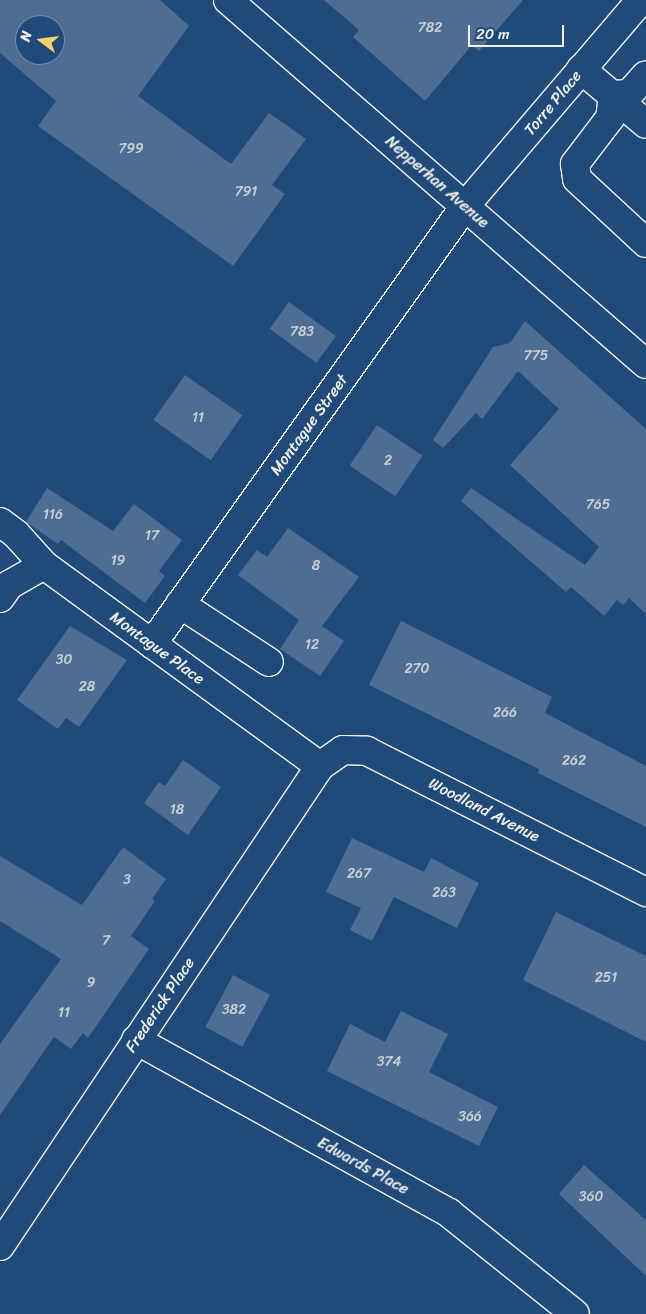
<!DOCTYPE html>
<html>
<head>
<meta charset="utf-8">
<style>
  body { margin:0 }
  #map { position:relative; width:646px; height:1314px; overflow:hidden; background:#1f4a7a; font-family:Sriracha,sans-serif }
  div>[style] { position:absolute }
  .building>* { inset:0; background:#4d6e92; transform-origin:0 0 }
  .roads { filter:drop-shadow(1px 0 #f4f1e8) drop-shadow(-1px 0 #f4f1e8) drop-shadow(0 1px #f4f1e8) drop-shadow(0 -1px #f4f1e8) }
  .minor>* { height:28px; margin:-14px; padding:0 14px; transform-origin:14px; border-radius:14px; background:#1f4a7a }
  .major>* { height:28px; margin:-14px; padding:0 14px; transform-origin:14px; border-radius:14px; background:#1f4a7a }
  span { translate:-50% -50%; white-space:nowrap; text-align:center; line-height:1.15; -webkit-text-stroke:4px #1f4a7a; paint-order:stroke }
  .number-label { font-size:14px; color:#cad0d2 }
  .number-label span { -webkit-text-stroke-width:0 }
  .street-label { font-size:16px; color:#f4f1e8 }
  .north { position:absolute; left:15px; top:15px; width:50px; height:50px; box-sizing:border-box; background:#1f4a7a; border:1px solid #748da6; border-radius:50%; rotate:285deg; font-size:14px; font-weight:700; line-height:20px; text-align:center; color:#f4f1e8 }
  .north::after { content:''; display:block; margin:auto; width:18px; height:22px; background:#ffd166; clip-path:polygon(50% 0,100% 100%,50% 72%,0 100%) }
  .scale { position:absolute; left:468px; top:25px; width:96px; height:22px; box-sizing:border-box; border:2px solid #f4f1e8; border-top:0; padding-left:6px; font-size:15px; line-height:18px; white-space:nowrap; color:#f4f1e8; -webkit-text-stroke:4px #1f4a7a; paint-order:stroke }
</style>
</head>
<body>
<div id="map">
  <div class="building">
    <i style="clip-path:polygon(evenodd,0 0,160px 0,189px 26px,138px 96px,231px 164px,269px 113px,306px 139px,272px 185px,285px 194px,233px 266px,38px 126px,56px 101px,0 53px,0 0,25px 25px,55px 25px,55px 55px,25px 55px,25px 25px)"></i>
    <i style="clip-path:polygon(324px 0,523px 0,479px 51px,472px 45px,425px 101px,353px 37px,359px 30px)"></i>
    <i style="left:289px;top:302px;width:58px;height:33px;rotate:36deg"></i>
    <i style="clip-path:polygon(525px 321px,646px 429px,646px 614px,629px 598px,623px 605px,617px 600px,604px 616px,571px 587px,566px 592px,461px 501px,471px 488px,585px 565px,599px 547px,510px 465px,559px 409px,518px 371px,482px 419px,476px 413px,443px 448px,433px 440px,493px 347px,510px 343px)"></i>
    <i style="left:185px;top:375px;width:70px;height:55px;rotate:35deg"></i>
    <i style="left:377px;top:425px;width:55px;height:49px;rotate:34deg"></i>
    <i style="clip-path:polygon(47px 488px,113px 531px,134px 504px,182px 540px,159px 571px,165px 576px,145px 603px,61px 540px,58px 544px,26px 522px)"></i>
    <i style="clip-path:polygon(288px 528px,359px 577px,322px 626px,344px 641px,320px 676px,280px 649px,299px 620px,238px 575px,257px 550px,267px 557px)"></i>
    <i style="clip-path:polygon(401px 621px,552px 697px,545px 713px,646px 766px,646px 827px,538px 773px,539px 769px,369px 685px)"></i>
    <i style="clip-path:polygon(70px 626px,127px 660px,79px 727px,66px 718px,58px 729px,17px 700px)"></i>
    <i style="clip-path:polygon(183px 760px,221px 787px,188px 835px,144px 803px,159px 782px,165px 786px)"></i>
    <i style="clip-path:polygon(352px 838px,424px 872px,431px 858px,479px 883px,457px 928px,394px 897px,372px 941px,350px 930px,361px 908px,326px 892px)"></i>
    <i style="clip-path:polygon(123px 847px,166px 879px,152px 899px,155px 901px,131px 936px,149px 949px,88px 1038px,83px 1033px,71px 1049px,54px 1037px,0 1115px,0 1044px,61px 959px,0 921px,0 856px,82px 905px)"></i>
    <i style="clip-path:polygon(556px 912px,646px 956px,646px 1042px,523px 980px)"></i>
    <i style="left:233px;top:975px;width:42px;height:59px;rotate:28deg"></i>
    <i style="clip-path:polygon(401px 1011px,448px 1034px,429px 1072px,498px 1107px,479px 1146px,327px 1071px,350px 1024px,385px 1042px)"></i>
    <i style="clip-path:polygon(584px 1165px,646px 1220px,646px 1276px,559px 1194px)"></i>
  </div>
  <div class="roads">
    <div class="minor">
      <i style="left:581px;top:69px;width:85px;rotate:40.2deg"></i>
      <i style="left:613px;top:95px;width:23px;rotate:97deg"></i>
      <i style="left:610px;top:118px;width:58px;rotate:127.3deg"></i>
      <i style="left:575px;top:164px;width:15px;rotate:82deg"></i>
      <i style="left:577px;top:179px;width:94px;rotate:42.8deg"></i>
      <i style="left:613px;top:95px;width:16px;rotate:-4deg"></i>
      <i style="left:629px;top:94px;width:25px;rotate:-48deg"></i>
      <i style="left:0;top:522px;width:20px;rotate:37deg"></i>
      <i style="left:16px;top:534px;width:42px;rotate:47.9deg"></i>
      <i style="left:44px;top:565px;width:341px;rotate:36.1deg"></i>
      <i style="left:0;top:598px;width:16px;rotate:-55deg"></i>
      <i style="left:9px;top:585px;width:40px;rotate:-29.7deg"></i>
      <i style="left:180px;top:604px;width:106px;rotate:33.1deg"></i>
      <i style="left:152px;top:644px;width:538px;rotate:-54.45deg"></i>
      <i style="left:465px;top:206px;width:271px;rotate:-49.5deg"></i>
      <i style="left:136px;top:1040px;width:358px;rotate:28.9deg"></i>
      <i style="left:449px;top:1213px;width:161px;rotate:38.7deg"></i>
      <i style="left:0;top:1246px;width:577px;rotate:-56.31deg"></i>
      <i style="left:320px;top:766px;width:28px;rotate:-35deg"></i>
      <i style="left:343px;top:750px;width:24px;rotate:2deg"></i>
      <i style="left:367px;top:751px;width:313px;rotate:26.8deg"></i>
    </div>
    <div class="major">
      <i style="left:228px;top:0;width:554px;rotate:41.05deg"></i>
    </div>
  </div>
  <div class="number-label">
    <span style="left:430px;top:28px">782</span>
    <span style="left:131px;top:149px">799</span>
    <span style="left:246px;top:192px">791</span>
    <span style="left:302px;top:332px">783</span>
    <span style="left:536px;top:356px">775</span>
    <span style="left:198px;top:418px">11</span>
    <span style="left:388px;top:461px">2</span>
    <span style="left:598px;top:505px">765</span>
    <span style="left:53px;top:515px">116</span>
    <span style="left:152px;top:536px">17</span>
    <span style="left:118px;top:561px">19</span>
    <span style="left:316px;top:566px">8</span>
    <span style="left:312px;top:645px">12</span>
    <span style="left:64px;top:660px">30</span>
    <span style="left:417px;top:669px">270</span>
    <span style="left:87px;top:687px">28</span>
    <span style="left:505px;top:713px">266</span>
    <span style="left:574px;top:761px">262</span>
    <span style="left:177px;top:810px">18</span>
    <span style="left:359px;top:874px">267</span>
    <span style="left:127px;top:880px">3</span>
    <span style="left:444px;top:893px">263</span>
    <span style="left:106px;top:941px">7</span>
    <span style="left:606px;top:978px">251</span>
    <span style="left:91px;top:983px">9</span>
    <span style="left:234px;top:1010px">382</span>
    <span style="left:64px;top:1013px">11</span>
    <span style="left:389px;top:1062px">374</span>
    <span style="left:470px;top:1117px">366</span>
    <span style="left:591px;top:1197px">360</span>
  </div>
  <div class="street-label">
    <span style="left:553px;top:103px;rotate:-50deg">Torre Place</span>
    <span style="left:437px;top:182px;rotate:41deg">Nepperhan Avenue</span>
    <span style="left:309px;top:425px;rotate:-54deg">Montague Street</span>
    <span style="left:157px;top:648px;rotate:36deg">Montague Place</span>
    <span style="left:484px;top:810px;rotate:27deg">Woodland Avenue</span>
    <span style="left:160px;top:1005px;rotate:-56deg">Frederick Place</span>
    <span style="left:363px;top:1166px;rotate:29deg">Edwards Place</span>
  </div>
  <div class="north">N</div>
  <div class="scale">20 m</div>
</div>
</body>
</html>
